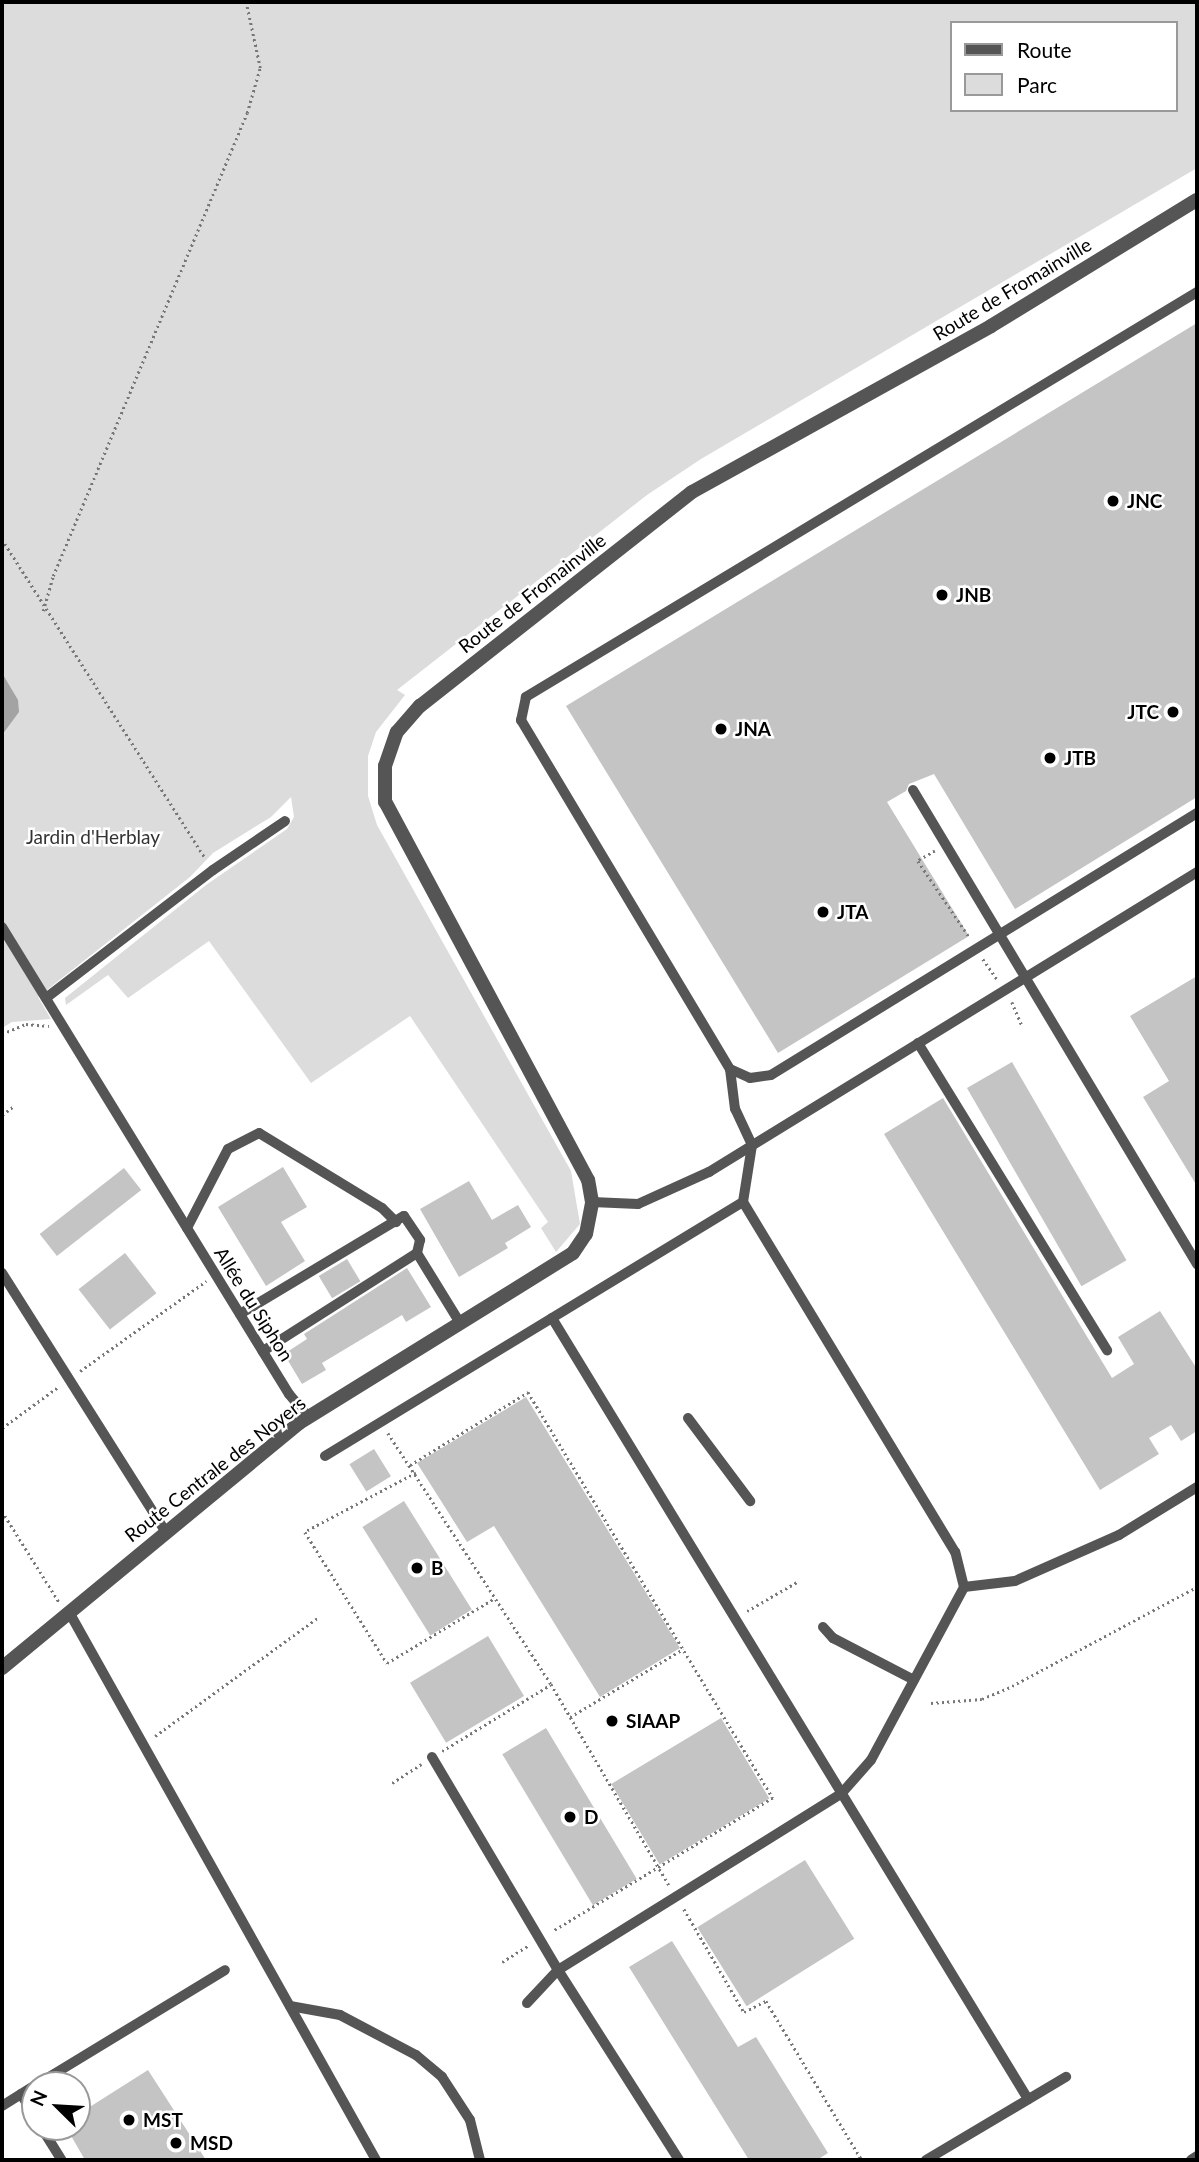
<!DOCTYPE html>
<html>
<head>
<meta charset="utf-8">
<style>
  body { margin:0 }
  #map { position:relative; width:1199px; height:2162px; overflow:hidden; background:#fff; font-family:Lato,sans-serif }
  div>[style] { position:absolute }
  .green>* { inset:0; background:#dcdcdc }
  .water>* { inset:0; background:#a3a3a3 }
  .building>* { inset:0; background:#c4c4c4; transform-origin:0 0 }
  .path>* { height:2.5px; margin-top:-1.25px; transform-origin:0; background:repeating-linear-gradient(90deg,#777 0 2px,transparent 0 5.5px) }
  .service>* { height:10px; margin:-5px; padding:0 5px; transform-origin:5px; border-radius:5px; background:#555 }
  .minor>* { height:14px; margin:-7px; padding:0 7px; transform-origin:7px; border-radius:7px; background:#555 }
  .dots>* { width:19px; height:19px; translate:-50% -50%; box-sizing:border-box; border:4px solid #fff; border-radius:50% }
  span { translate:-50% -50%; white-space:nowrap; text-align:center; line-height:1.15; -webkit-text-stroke:5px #fff; paint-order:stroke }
  .street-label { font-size:19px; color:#000 }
  .poi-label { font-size:19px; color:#000; font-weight:700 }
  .left { translate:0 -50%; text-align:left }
  .right { translate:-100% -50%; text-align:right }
  .park-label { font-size:19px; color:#333 }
  .frame { position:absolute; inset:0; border:4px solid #000; pointer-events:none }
  .legend { position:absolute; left:950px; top:21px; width:228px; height:91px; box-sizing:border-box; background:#fff; border:2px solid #999; margin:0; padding:9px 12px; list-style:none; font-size:21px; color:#000 }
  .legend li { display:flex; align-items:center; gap:14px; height:35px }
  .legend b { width:35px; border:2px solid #999 }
  .north { position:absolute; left:21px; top:2071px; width:70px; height:70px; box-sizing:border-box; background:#fff; border:2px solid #999; border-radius:50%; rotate:294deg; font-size:19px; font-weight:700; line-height:28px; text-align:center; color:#000 }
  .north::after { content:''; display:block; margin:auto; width:24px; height:32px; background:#000; clip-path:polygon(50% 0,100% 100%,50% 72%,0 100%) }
</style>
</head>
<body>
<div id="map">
  <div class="green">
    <i style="clip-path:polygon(evenodd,2px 2px,1197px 2px,1197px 168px,701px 459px,647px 495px,397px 690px,405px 695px,376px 732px,368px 756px,368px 796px,377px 825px,571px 1171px,580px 1224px,556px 1252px,541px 1228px,548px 1222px,410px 1016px,311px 1083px,209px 941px,128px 998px,108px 975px,66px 1005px,65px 998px,206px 885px,287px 829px,294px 817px,291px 797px,271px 817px,213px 853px,190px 877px,38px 997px,51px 1019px,12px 1022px,2px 1028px,2px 2px,952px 23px,1176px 23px,1176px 110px,952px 110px,952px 23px)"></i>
  </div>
  <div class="water">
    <i style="clip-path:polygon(2px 673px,18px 700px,19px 712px,2px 735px)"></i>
  </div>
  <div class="building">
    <i style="clip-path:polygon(1197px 323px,1197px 797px,1015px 909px,934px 774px,909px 784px,906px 791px,887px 802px,969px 936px,778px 1053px,566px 706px)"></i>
    <i style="clip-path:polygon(1197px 976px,1197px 1186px,1143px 1097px,1169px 1081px,1130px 1016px)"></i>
    <i style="left:1012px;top:1062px;width:229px;height:52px;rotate:60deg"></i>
    <i style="clip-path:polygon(943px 1098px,1112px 1378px,1134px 1364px,1118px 1337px,1160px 1311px,1197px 1369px,1197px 1431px,1181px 1441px,1171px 1425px,1149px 1438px,1159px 1454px,1100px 1490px,884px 1134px)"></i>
    <i style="clip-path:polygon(283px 1167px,307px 1207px,281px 1222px,305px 1261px,266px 1286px,218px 1207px)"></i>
    <i style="left:124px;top:1168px;width:28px;height:107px;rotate:52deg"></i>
    <i style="clip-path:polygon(469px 1181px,492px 1220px,518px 1205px,531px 1227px,505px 1243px,508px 1248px,459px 1277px,420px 1209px)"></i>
    <i style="left:125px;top:1253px;width:51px;height:59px;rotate:52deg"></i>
    <i style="left:347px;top:1259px;width:26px;height:33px;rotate:59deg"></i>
    <i style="clip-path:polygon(407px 1268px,431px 1307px,406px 1322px,402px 1315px,322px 1363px,326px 1370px,302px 1384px,284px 1354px,307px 1339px,304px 1334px)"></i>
    <i style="clip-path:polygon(526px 1397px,680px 1648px,600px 1697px,494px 1526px,467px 1542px,417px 1463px)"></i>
    <i style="left:374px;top:1449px;width:32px;height:29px;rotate:58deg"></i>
    <i style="left:404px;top:1501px;width:128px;height:49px;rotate:58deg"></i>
    <i style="left:488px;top:1636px;width:70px;height:91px;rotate:59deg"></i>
    <i style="left:721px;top:1718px;width:94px;height:128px;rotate:59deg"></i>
    <i style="left:546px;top:1728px;width:176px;height:51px;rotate:59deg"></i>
    <i style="left:805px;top:1860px;width:93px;height:127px;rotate:58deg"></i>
    <i style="clip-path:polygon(672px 1941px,738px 2047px,756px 2037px,828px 2153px,817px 2160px,749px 2160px,629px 1967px)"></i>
    <i style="clip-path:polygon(148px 2070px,206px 2160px,85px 2160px,66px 2127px,77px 2127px,77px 2115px)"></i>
  </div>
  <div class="path">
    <i style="left:2px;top:539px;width:378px;rotate:57.5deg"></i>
    <i style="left:43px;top:611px;width:36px;rotate:-74deg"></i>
    <i style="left:53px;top:576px;width:502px;rotate:-67.27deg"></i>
    <i style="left:247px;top:113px;width:47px;rotate:-73.9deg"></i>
    <i style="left:260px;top:68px;width:67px;rotate:-102deg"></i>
    <i style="left:935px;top:851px;width:20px;rotate:150deg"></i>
    <i style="left:918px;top:861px;width:93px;rotate:56deg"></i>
    <i style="left:983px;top:959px;width:24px;rotate:55deg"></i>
    <i style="left:1012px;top:1002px;width:25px;rotate:67deg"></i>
    <i style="left:2px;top:1034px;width:26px;rotate:-23deg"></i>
    <i style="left:26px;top:1024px;width:23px;rotate:5deg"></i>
    <i style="left:2px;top:1115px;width:15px;rotate:-37deg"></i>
    <i style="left:80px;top:1371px;width:155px;rotate:-35.5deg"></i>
    <i style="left:2px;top:1428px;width:69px;rotate:-36.2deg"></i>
    <i style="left:388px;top:1433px;width:299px;rotate:57deg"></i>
    <i style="left:551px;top:1684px;width:233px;rotate:59.6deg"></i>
    <i style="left:410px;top:1465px;width:139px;rotate:-31.7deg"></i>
    <i style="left:528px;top:1392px;width:474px;rotate:58.9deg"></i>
    <i style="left:773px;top:1798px;width:258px;rotate:148.8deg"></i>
    <i style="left:416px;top:1473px;width:126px;rotate:152deg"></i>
    <i style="left:305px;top:1532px;width:155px;rotate:58deg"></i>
    <i style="left:387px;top:1663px;width:126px;rotate:-31deg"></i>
    <i style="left:2px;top:1511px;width:107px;rotate:57.9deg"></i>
    <i style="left:747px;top:1611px;width:58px;rotate:-30.1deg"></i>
    <i style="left:931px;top:1703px;width:51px;rotate:-4.5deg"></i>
    <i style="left:982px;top:1699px;width:33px;rotate:-23deg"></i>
    <i style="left:1012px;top:1686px;width:210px;rotate:-28.2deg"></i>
    <i style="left:570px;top:1717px;width:132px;rotate:-31deg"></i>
    <i style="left:155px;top:1736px;width:203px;rotate:-36deg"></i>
    <i style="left:442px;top:1751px;width:127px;rotate:-31.4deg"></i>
    <i style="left:392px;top:1783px;width:35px;rotate:-33deg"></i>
    <i style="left:684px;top:1909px;width:119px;rotate:59.8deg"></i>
    <i style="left:744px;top:2012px;width:25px;rotate:-27deg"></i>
    <i style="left:766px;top:2001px;width:186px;rotate:58.9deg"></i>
    <i style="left:502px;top:1962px;width:31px;rotate:-32deg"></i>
  </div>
  <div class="service">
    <i style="left:1197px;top:292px;width:784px;rotate:148.89deg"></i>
    <i style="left:526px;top:697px;width:24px;rotate:102deg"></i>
    <i style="left:521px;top:720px;width:407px;rotate:59.1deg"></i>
    <i style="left:730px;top:1069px;width:22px;rotate:24deg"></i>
    <i style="left:750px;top:1078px;width:21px;rotate:-8deg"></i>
    <i style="left:771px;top:1075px;width:500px;rotate:-31.59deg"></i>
    <i style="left:913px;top:790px;width:553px;rotate:59.07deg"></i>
    <i style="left:2px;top:927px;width:548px;rotate:58.43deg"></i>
    <i style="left:289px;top:1394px;width:30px;rotate:50deg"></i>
    <i style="left:46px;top:998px;width:210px;rotate:-37.5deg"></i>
    <i style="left:213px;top:870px;width:87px;rotate:-34.2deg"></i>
    <i style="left:918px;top:1043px;width:361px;rotate:58.4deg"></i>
    <i style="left:592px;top:1202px;width:46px;rotate:2.5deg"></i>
    <i style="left:638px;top:1204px;width:78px;rotate:-24.3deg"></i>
    <i style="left:709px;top:1172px;width:573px;rotate:-31.58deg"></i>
    <i style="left:187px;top:1228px;width:89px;rotate:-62.6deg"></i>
    <i style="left:228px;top:1149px;width:35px;rotate:-27deg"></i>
    <i style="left:259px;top:1133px;width:144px;rotate:31.4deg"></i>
    <i style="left:382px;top:1208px;width:20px;rotate:45deg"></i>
    <i style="left:417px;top:1253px;width:82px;rotate:58.4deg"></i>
    <i style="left:2px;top:1273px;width:305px;rotate:57.7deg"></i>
    <i style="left:240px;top:1314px;width:191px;rotate:-30.9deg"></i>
    <i style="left:404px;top:1216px;width:29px;rotate:56deg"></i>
    <i style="left:420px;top:1240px;width:13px;rotate:103deg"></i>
    <i style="left:417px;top:1253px;width:183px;rotate:147.5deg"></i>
    <i style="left:552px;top:1318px;width:915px;rotate:58.64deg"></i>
    <i style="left:688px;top:1418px;width:104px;rotate:53.2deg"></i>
    <i style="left:325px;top:1456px;width:489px;rotate:-31.3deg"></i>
    <i style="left:964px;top:1587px;width:51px;rotate:-6.7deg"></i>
    <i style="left:1015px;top:1581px;width:114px;rotate:-23.9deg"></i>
    <i style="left:1119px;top:1535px;width:92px;rotate:-31.6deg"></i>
    <i style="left:69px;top:1612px;width:628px;rotate:60.74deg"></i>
    <i style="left:823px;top:1627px;width:15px;rotate:48deg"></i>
    <i style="left:833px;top:1638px;width:91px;rotate:27.4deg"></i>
    <i style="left:432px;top:1757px;width:247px;rotate:59.4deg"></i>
    <i style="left:558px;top:1970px;width:225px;rotate:57.5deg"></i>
    <i style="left:527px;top:2003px;width:45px;rotate:-46.8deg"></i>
    <i style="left:558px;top:1970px;width:333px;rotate:-31.9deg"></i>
    <i style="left:841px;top:1794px;width:45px;rotate:-48.6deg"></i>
    <i style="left:871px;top:1760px;width:196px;rotate:-61.7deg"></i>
    <i style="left:964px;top:1587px;width:36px;rotate:-104deg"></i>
    <i style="left:955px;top:1552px;width:409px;rotate:-121.2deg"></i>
    <i style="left:743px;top:1202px;width:58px;rotate:-81deg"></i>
    <i style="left:752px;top:1145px;width:40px;rotate:-115deg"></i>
    <i style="left:735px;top:1109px;width:40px;rotate:-97.1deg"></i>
    <i style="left:290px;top:2006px;width:51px;rotate:10.2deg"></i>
    <i style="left:340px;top:2015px;width:86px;rotate:27.8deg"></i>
    <i style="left:416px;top:2055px;width:34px;rotate:40deg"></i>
    <i style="left:442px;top:2077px;width:51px;rotate:56.9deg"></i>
    <i style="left:470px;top:2120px;width:41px;rotate:76deg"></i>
    <i style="left:36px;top:2085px;width:221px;rotate:-31.3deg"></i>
    <i style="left:21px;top:2094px;width:27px;rotate:59deg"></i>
    <i style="left:2px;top:2106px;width:39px;rotate:-32deg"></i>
    <i style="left:41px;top:2127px;width:39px;rotate:58deg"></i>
    <i style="left:926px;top:2160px;width:163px;rotate:-30.7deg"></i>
    <i style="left:1191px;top:2160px;width:7px;rotate:-34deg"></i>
  </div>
  <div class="minor">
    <i style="left:2px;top:1668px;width:385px;rotate:-39.5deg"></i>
    <i style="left:299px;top:1423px;width:322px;rotate:-31.8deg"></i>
    <i style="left:573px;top:1253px;width:23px;rotate:-56deg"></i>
    <i style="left:586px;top:1234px;width:33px;rotate:-79deg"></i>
    <i style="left:592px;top:1202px;width:22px;rotate:-100deg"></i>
    <i style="left:588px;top:1180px;width:429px;rotate:-118.2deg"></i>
    <i style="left:385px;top:802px;width:36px;rotate:-90deg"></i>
    <i style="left:385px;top:766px;width:36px;rotate:-71deg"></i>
    <i style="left:397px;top:732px;width:35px;rotate:-49deg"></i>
    <i style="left:420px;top:706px;width:346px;rotate:-38.2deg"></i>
    <i style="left:692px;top:492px;width:342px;rotate:-29deg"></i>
    <i style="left:991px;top:326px;width:241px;rotate:-31.5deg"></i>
  </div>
  <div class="dots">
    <i style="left:1113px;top:501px;background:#000"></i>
    <i style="left:942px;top:595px;background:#000"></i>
    <i style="left:1173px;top:712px;background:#000"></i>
    <i style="left:721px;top:729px;background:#000"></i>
    <i style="left:1050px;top:758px;background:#000"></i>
    <i style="left:823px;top:912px;background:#000"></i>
    <i style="left:417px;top:1568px;background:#000"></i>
    <i style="left:612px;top:1721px;background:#000"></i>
    <i style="left:570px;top:1817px;background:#000"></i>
    <i style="left:129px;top:2120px;background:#000"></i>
    <i style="left:176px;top:2143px;background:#000"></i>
  </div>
  <div class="street-label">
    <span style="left:1012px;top:289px;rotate:-31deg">Route de Fromainville</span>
    <span style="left:532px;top:593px;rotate:-38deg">Route de Fromainville</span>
    <span style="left:254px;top:1304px;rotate:58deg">Allée du Siphon</span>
    <span style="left:215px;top:1469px;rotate:-38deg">Route Centrale des Noyers</span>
  </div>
  <div class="poi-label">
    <span class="left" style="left:1127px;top:501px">JNC</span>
    <span class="left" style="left:956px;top:595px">JNB</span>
    <span class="right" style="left:1159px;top:712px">JTC</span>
    <span class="left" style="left:735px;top:729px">JNA</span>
    <span class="left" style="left:1064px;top:758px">JTB</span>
    <span class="left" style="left:837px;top:912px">JTA</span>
    <span class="left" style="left:431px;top:1568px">B</span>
    <span class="left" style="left:626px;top:1721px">SIAAP</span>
    <span class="left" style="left:584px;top:1817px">D</span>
    <span class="left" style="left:143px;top:2120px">MST</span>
    <span class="left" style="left:190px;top:2143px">MSD</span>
  </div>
  <div class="park-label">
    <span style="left:93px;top:837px">Jardin d'Herblay</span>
  </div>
  <div class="frame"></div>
  <ul class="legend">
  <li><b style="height:9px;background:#555"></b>Route</li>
  <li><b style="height:19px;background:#dcdcdc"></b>Parc</li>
  </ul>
  <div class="north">N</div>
</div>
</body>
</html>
